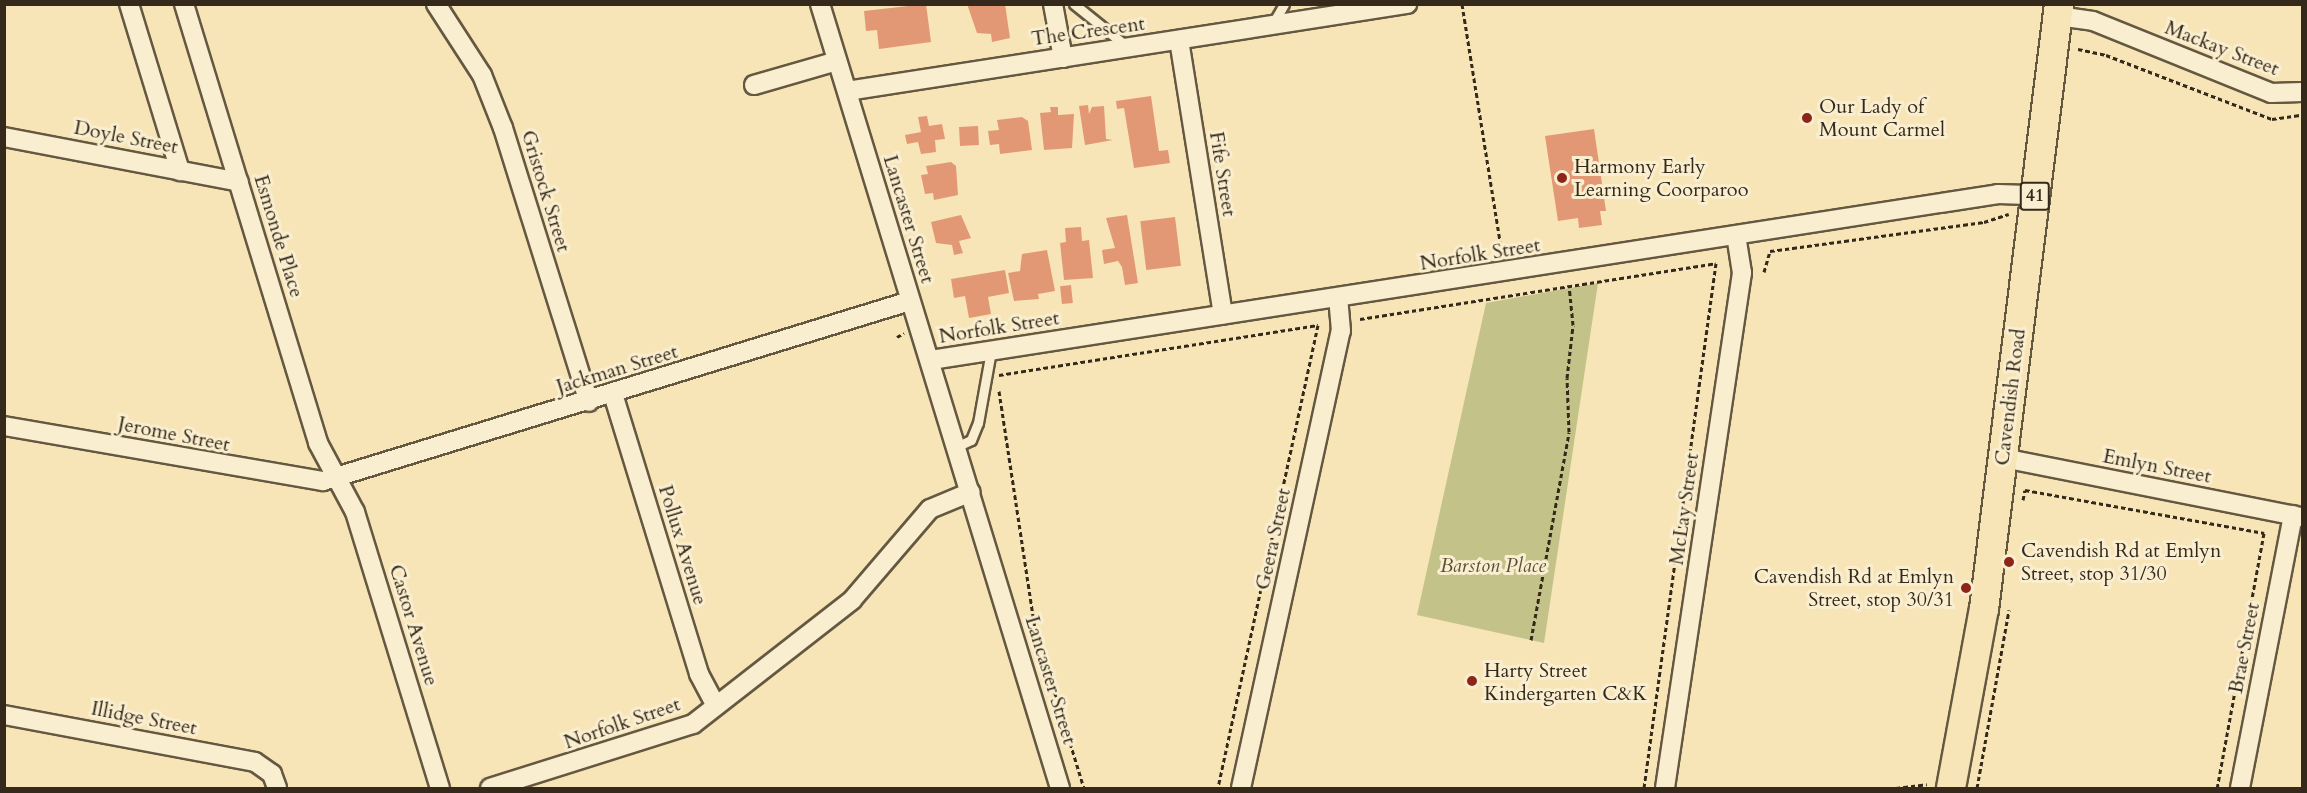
<!DOCTYPE html>
<html>
<head>
<meta charset="utf-8">
<style>
  body { margin:0 }
  #map { position:relative; width:2307px; height:793px; overflow:hidden; background:#f7e5b7; font-family:Cardo,serif }
  div>[style] { position:absolute }
  .green>* { inset:0; background:#c3c289 }
  .building>* { inset:0; background:#e39875; transform-origin:0 0 }
  .path>* { height:3px; margin-top:-1.5px; transform-origin:0; background:repeating-linear-gradient(90deg,#34291a 0 4.5px,transparent 0 7.5px) }
  .roads { filter:drop-shadow(2px 0 #655841) drop-shadow(-2px 0 #655841) drop-shadow(0 2px #655841) drop-shadow(0 -2px #655841) }
  .lane>* { height:9px; margin:-4.5px; padding:0 4.5px; transform-origin:4.5px; border-radius:4.5px; background:#faeed0 }
  .street>* { height:18px; margin:-9px; padding:0 9px; transform-origin:9px; border-radius:9px; background:#faeed0 }
  .primary>* { height:28px; margin:-14px; padding:0 14px; transform-origin:14px; border-radius:14px; background:#f7e5b7 }
  .dots>* { width:16px; height:16px; translate:-50% -50%; box-sizing:border-box; border:3px solid #faeed0; border-radius:50% }
  span { translate:-50% -50%; white-space:nowrap; text-align:center; line-height:1.15; -webkit-text-stroke:6px #faeed0; paint-order:stroke }
  .shield-label span { padding:2px 4px; background:#faeed0; border:2px solid; border-radius:4px; -webkit-text-stroke-width:0 }
  .shield-label { font-size:18px; color:#34291a; font-weight:700 }
  .street-label { font-size:20px; color:#34291a }
  .poi-label { font-size:20px; color:#34291a }
  .left { translate:0 -50%; text-align:left }
  .right { translate:-100% -50%; text-align:right }
  .park-label { font-size:20px; color:#584f36; font-style:italic }
  .frame { position:absolute; inset:0; border:6px solid #34291a; pointer-events:none }
</style>
</head>
<body>
<div id="map">
  <div class="green">
    <i style="clip-path:polygon(1598px 283px,1544px 643px,1417px 615px,1486px 303px)"></i>
  </div>
  <div class="building">
    <i style="clip-path:polygon(926px 4px,931px 42px,879px 49px,877px 30px,866px 31px,864px 11px)"></i>
    <i style="clip-path:polygon(967px 4px,1005px 4px,1010px 38px,992px 42px,991px 34px,977px 33px)"></i>
    <i style="clip-path:polygon(1151px 96px,1159px 151px,1168px 150px,1170px 163px,1134px 168px,1124px 108px,1117px 109px,1116px 101px)"></i>
    <i style="clip-path:polygon(1088px 105px,1089px 114px,1092px 107px,1104px 106px,1106px 139px,1113px 140px,1085px 145px,1079px 106px)"></i>
    <i style="clip-path:polygon(1050px 107px,1058px 107px,1058px 115px,1074px 114px,1072px 148px,1044px 150px,1040px 113px,1051px 112px)"></i>
    <i style="clip-path:polygon(927px 116px,929px 126px,942px 124px,945px 139px,935px 140px,936px 152px,921px 154px,918px 142px,907px 144px,905px 135px,921px 132px,918px 117px)"></i>
    <i style="clip-path:polygon(1022px 117px,1028px 121px,1032px 150px,1000px 154px,999px 144px,990px 145px,988px 131px,999px 130px,997px 120px)"></i>
    <i style="left:978px;top:126px;width:19px;height:19px;rotate:87deg"></i>
    <i style="clip-path:polygon(1594px 129px,1606px 211px,1600px 211px,1602px 225px,1579px 228px,1578px 218px,1558px 221px,1545px 136px)"></i>
    <i style="clip-path:polygon(951px 162px,956px 166px,958px 195px,934px 200px,933px 193px,925px 194px,921px 175px,928px 174px,926px 166px)"></i>
    <i style="clip-path:polygon(961px 215px,971px 238px,959px 241px,963px 253px,954px 255px,952px 245px,936px 243px,931px 222px)"></i>
    <i style="clip-path:polygon(1127px 215px,1138px 283px,1125px 285px,1122px 267px,1118px 261px,1104px 264px,1102px 250px,1115px 248px,1106px 218px)"></i>
    <i style="left:1175px;top:217px;width:49px;height:35px;rotate:83deg"></i>
    <i style="clip-path:polygon(1081px 227px,1082px 241px,1089px 240px,1093px 278px,1064px 280px,1060px 243px,1066px 242px,1065px 228px)"></i>
    <i style="clip-path:polygon(1047px 250px,1055px 291px,1038px 294px,1039px 299px,1014px 301px,1008px 273px,1020px 271px,1022px 254px)"></i>
    <i style="clip-path:polygon(1005px 270px,1009px 293px,988px 297px,991px 314px,969px 318px,965px 296px,954px 298px,951px 279px)"></i>
    <i style="left:1071px;top:285px;width:18px;height:11px;rotate:84deg"></i>
  </div>
  <div class="path">
    <i style="left:1462px;top:4px;width:254px;rotate:80.9deg"></i>
    <i style="left:2078px;top:49px;width:29px;rotate:12deg"></i>
    <i style="left:2106px;top:55px;width:178px;rotate:21.1deg"></i>
    <i style="left:2272px;top:119px;width:30px;rotate:-8deg"></i>
    <i style="left:1764px;top:272px;width:22px;rotate:-74deg"></i>
    <i style="left:1770px;top:251px;width:216px;rotate:-7.7deg"></i>
    <i style="left:1984px;top:222px;width:26px;rotate:-18deg"></i>
    <i style="left:1360px;top:319px;width:360px;rotate:-8.9deg"></i>
    <i style="left:1716px;top:263px;width:530px;rotate:97.81deg"></i>
    <i style="left:897px;top:337px;width:8px;rotate:-30deg"></i>
    <i style="left:999px;top:375px;width:323px;rotate:-8.9deg"></i>
    <i style="left:1318px;top:325px;width:474px;rotate:102.2deg"></i>
    <i style="left:999px;top:391px;width:240px;rotate:81.4deg"></i>
    <i style="left:1035px;top:628px;width:167px;rotate:73deg"></i>
    <i style="left:2023px;top:500px;width:10px;rotate:-79deg"></i>
    <i style="left:2025px;top:490px;width:243px;rotate:10.2deg"></i>
    <i style="left:2264px;top:533px;width:259px;rotate:100.4deg"></i>
    <i style="left:1531px;top:640px;width:211px;rotate:-79.6deg"></i>
    <i style="left:1569px;top:432px;width:54px;rotate:-92.1deg"></i>
    <i style="left:1567px;top:378px;width:53px;rotate:-83.5deg"></i>
    <i style="left:1573px;top:325px;width:40px;rotate:-95.7deg"></i>
    <i style="left:1896px;top:788px;width:31px;rotate:-7deg"></i>
    <i style="left:1977px;top:788px;width:181px;rotate:-79.8deg"></i>
  </div>
  <div class="roads">
    <div class="lane">
      <i style="left:1074px;top:4px;width:67px;rotate:38.9deg"></i>
      <i style="left:1272px;top:25px;width:24px;rotate:-60deg"></i>
      <i style="left:958px;top:446px;width:14px;rotate:-25deg"></i>
      <i style="left:971px;top:440px;width:18px;rotate:-68deg"></i>
      <i style="left:978px;top:423px;width:73px;rotate:-79.8deg"></i>
    </div>
    <div class="street">
      <i style="left:129px;top:4px;width:175px;rotate:73deg"></i>
      <i style="left:184px;top:4px;width:459px;rotate:73deg"></i>
      <i style="left:318px;top:443px;width:78px;rotate:61.8deg"></i>
      <i style="left:355px;top:512px;width:289px;rotate:72.9deg"></i>
      <i style="left:436px;top:4px;width:85px;rotate:57.1deg"></i>
      <i style="left:482px;top:75px;width:57px;rotate:68.4deg"></i>
      <i style="left:503px;top:128px;width:287px;rotate:72.6deg"></i>
      <i style="left:820px;top:4px;width:820px;rotate:72.98deg"></i>
      <i style="left:1053px;top:4px;width:55px;rotate:79.5deg"></i>
      <i style="left:2058px;top:16px;width:35px;rotate:8deg"></i>
      <i style="left:2093px;top:21px;width:192px;rotate:22deg"></i>
      <i style="left:2271px;top:93px;width:31px;rotate:-2deg"></i>
      <i style="left:1179px;top:40px;width:278px;rotate:80.9deg"></i>
      <i style="left:754px;top:85px;width:86px;rotate:-16.1deg"></i>
      <i style="left:847px;top:91px;width:567px;rotate:-8.83deg"></i>
      <i style="left:4px;top:137px;width:239px;rotate:10.8deg"></i>
      <i style="left:931px;top:360px;width:1080px;rotate:-8.84deg"></i>
      <i style="left:1998px;top:194px;width:38px;rotate:2deg"></i>
      <i style="left:613px;top:394px;width:293px;rotate:72.9deg"></i>
      <i style="left:699px;top:674px;width:36px;rotate:62deg"></i>
      <i style="left:4px;top:426px;width:324px;rotate:9.8deg"></i>
      <i style="left:323px;top:481px;width:614px;rotate:-17.05deg"></i>
      <i style="left:2003px;top:458px;width:305px;rotate:11.2deg"></i>
      <i style="left:4px;top:715px;width:255px;rotate:10.6deg"></i>
      <i style="left:255px;top:762px;width:21px;rotate:35deg"></i>
      <i style="left:272px;top:774px;width:15px;rotate:70deg"></i>
      <i style="left:490px;top:788px;width:213px;rotate:-17.5deg"></i>
      <i style="left:693px;top:724px;width:202px;rotate:-37.9deg"></i>
      <i style="left:852px;top:600px;width:120px;rotate:-49.4deg"></i>
      <i style="left:930px;top:509px;width:44px;rotate:-22.5deg"></i>
      <i style="left:1241px;top:788px;width:468px;rotate:-77.7deg"></i>
      <i style="left:1341px;top:331px;width:32px;rotate:-95deg"></i>
      <i style="left:1665px;top:788px;width:521px;rotate:-81.5deg"></i>
      <i style="left:1742px;top:273px;width:37px;rotate:-99deg"></i>
      <i style="left:2240px;top:788px;width:278px;rotate:-79deg"></i>
    </div>
    <div class="primary">
      <i style="left:1951px;top:788px;width:182px;rotate:-79.6deg"></i>
      <i style="left:1984px;top:609px;width:610px;rotate:-82.93deg"></i>
    </div>
  </div>
  <div class="dots">
    <i style="left:1807px;top:118px;background:#8f2418"></i>
    <i style="left:1562px;top:178px;background:#8f2418"></i>
    <i style="left:2009px;top:562px;background:#8f2418"></i>
    <i style="left:1966px;top:588px;background:#8f2418"></i>
    <i style="left:1472px;top:681px;background:#8f2418"></i>
  </div>
  <div class="shield-label">
    <span style="left:2035px;top:196px">41</span>
  </div>
  <div class="street-label">
    <span style="left:1088px;top:31px;rotate:-8deg">The Crescent</span>
    <span style="left:2222px;top:48px;rotate:21deg">Mackay Street</span>
    <span style="left:126px;top:137px;rotate:11deg">Doyle Street</span>
    <span style="left:1223px;top:174px;rotate:81deg">Fife Street</span>
    <span style="left:546px;top:191px;rotate:73deg">Gristock Street</span>
    <span style="left:909px;top:219px;rotate:73deg">Lancaster Street</span>
    <span style="left:279px;top:236px;rotate:73deg">Esmonde Place</span>
    <span style="left:1480px;top:254px;rotate:-9deg">Norfolk Street</span>
    <span style="left:999px;top:327px;rotate:-9deg">Norfolk Street</span>
    <span style="left:617px;top:369px;rotate:-17deg">Jackman Street</span>
    <span style="left:2010px;top:397px;rotate:-83deg">Cavendish Road</span>
    <span style="left:174px;top:434px;rotate:11deg">Jerome Street</span>
    <span style="left:2157px;top:466px;rotate:11deg">Emlyn Street</span>
    <span style="left:1684px;top:509px;rotate:-82deg">McLay Street</span>
    <span style="left:1273px;top:539px;rotate:-78deg">Geera Street</span>
    <span style="left:683px;top:545px;rotate:73deg">Pollux Avenue</span>
    <span style="left:414px;top:625px;rotate:73deg">Castor Avenue</span>
    <span style="left:2244px;top:648px;rotate:-79deg">Brae Street</span>
    <span style="left:1051px;top:680px;rotate:73deg">Lancaster Street</span>
    <span style="left:144px;top:718px;rotate:11deg">Illidge Street</span>
    <span style="left:622px;top:723px;rotate:-19deg">Norfolk Street</span>
  </div>
  <div class="poi-label">
    <span class="left" style="left:1819px;top:118px">Our Lady of<br>Mount Carmel</span>
    <span class="left" style="left:1574px;top:178px">Harmony Early<br>Learning Coorparoo</span>
    <span class="left" style="left:2021px;top:562px">Cavendish Rd at Emlyn<br>Street, stop 31/30</span>
    <span class="right" style="left:1954px;top:588px">Cavendish Rd at Emlyn<br>Street, stop 30/31</span>
    <span class="left" style="left:1484px;top:682px">Harty Street<br>Kindergarten C&amp;K</span>
  </div>
  <div class="park-label">
    <span style="left:1493px;top:565px">Barston Place</span>
  </div>
  <div class="frame"></div>
</div>
</body>
</html>
